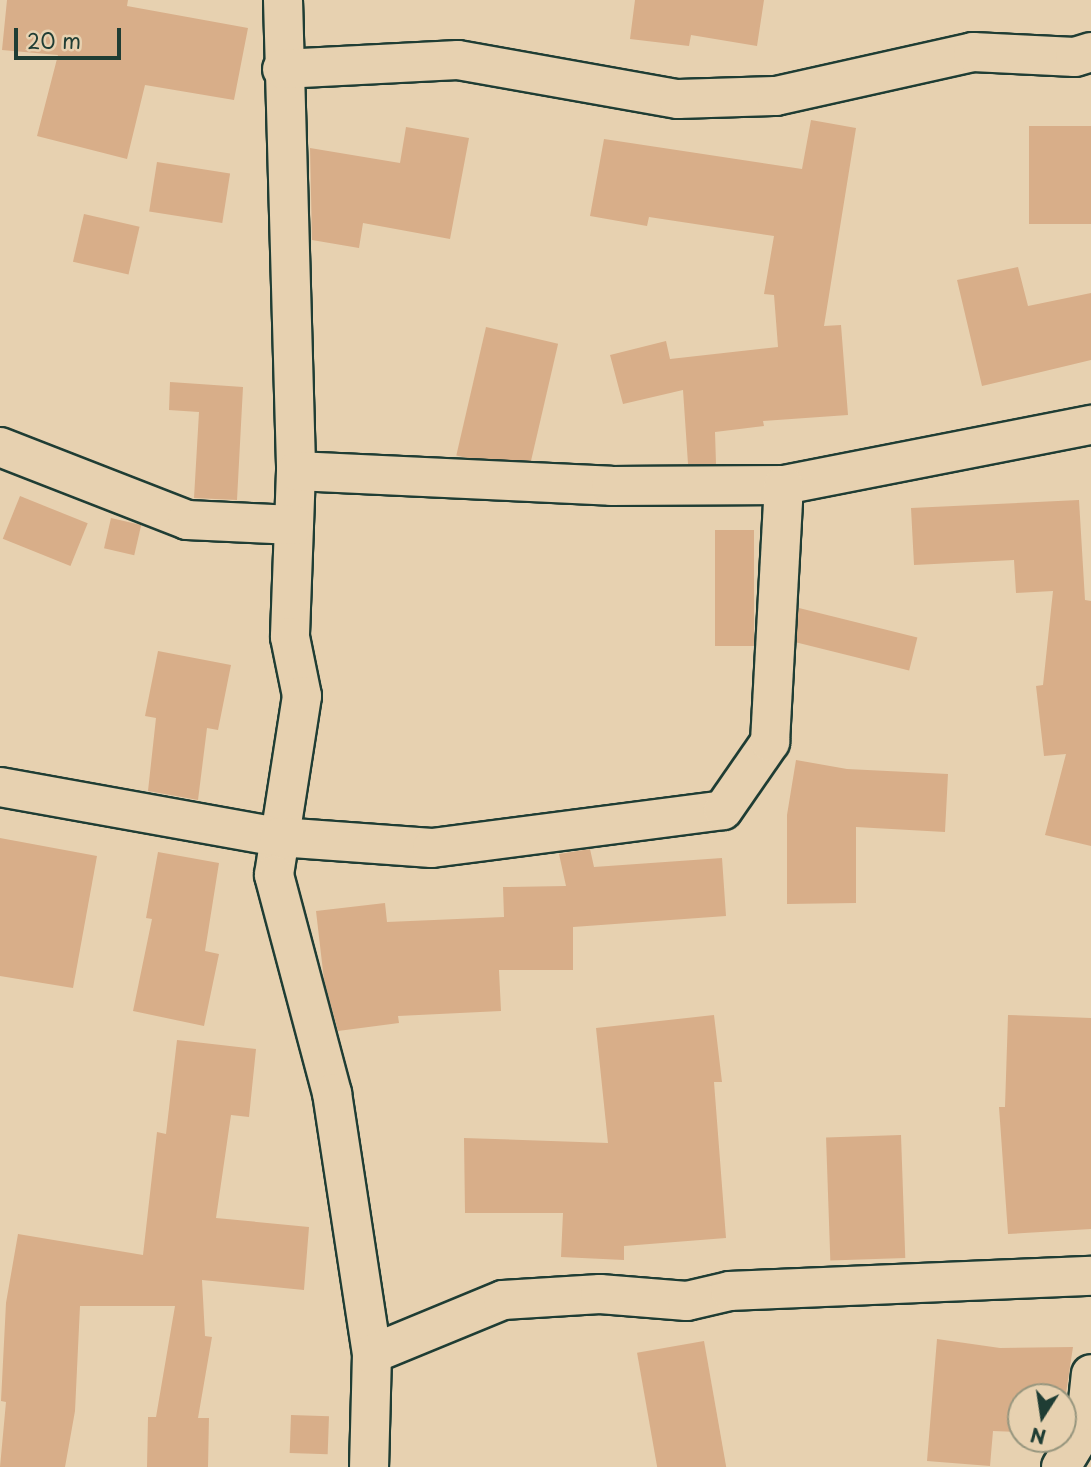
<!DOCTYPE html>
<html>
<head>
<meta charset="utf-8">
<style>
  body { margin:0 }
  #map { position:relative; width:1091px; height:1467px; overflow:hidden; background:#e7d1b0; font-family:"Playpen Sans",sans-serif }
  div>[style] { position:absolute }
  .building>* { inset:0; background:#d8ae89; transform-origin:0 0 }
  .roads { filter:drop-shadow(2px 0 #1f3d34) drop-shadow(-2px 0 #1f3d34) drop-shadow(0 2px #1f3d34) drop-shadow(0 -2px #1f3d34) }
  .minor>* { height:38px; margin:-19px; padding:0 19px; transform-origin:19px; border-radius:19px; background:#e7d1b0 }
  span { translate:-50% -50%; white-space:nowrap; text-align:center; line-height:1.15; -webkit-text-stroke:6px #e7d1b0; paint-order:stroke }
  .north { position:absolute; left:1007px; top:1383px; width:70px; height:70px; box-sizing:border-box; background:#e7d1b0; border:2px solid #97967e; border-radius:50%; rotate:192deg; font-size:19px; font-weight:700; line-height:28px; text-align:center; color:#1f3d34 }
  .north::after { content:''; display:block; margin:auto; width:24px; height:32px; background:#1f3d34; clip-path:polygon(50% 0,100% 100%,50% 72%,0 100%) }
  .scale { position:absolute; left:14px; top:28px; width:107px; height:32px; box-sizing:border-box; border:4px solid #1f3d34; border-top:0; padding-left:9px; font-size:21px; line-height:24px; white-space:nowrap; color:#1f3d34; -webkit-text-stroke:5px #e7d1b0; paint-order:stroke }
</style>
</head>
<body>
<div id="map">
  <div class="building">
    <i style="clip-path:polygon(7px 0,128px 0,127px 6px,248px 28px,234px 100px,145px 85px,127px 159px,37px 136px,58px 55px,2px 50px)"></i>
    <i style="clip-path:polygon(635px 0,764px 0,757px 46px,691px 35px,689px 46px,630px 39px)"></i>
    <i style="clip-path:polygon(811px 120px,856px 128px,824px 326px,841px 325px,848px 415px,763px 421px,764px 426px,715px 432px,716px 464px,688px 464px,683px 390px,623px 404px,610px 355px,666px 341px,670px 359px,778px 347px,774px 295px,764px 294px,774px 236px,649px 217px,647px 226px,590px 216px,604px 139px,802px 169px)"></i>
    <i style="left:1091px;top:126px;width:98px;height:62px;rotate:90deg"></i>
    <i style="clip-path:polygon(406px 127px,469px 138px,450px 239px,363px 223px,359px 248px,312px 240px,310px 148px,400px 163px)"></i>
    <i style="left:157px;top:162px;width:74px;height:50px;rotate:9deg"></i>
    <i style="left:84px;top:214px;width:57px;height:49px;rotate:13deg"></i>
    <i style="clip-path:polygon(1018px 267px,1028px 306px,1091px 293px,1091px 360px,982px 386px,957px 280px)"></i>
    <i style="left:486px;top:327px;width:74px;height:132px;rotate:13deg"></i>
    <i style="clip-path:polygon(170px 382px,243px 387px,237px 500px,194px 498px,199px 412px,169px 410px)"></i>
    <i style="left:20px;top:496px;width:73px;height:46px;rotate:22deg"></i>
    <i style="clip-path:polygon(1079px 500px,1085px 600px,1091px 601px,1091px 846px,1045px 835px,1066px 754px,1044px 756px,1036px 686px,1043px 685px,1053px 591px,1016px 593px,1014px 560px,914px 565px,911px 508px)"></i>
    <i style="left:111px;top:518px;width:31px;height:31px;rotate:13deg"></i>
    <i style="left:715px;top:530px;width:39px;height:116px"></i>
    <i style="left:799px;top:608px;width:122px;height:34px;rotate:14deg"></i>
    <i style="clip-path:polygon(158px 651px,231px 665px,218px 730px,207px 728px,198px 800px,148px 791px,156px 718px,145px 716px)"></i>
    <i style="clip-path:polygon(796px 760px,847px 769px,948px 774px,945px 832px,856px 827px,856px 903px,787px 904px,787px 815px)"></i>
    <i style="clip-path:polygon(0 838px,97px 856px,73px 988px,0 976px)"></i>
    <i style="clip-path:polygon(590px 849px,594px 867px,722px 858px,726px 916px,573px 927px,573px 970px,499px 970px,501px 1011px,398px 1016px,399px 1023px,338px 1031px,324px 980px,316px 911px,385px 903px,387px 922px,504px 917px,503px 887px,566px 886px,559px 854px)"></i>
    <i style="clip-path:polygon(158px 852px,219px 863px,205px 951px,219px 954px,204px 1026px,133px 1011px,152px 919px,146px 918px)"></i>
    <i style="clip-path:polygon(714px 1015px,722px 1082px,714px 1082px,726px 1238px,624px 1246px,624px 1260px,561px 1257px,563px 1213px,465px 1213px,464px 1138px,608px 1143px,596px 1028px)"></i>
    <i style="clip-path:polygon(1008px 1015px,1091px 1018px,1091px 1229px,1008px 1234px,999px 1107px,1005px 1107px)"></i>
    <i style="clip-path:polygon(177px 1040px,256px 1049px,249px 1117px,231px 1115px,216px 1218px,309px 1227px,304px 1290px,202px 1280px,205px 1336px,212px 1337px,198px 1418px,209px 1418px,208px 1467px,147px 1467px,148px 1417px,156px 1417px,175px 1306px,80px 1306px,75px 1411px,65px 1467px,0 1467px,6px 1402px,1px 1401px,6px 1303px,18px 1234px,143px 1255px,157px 1132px,166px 1134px)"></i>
    <i style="left:901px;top:1135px;width:123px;height:75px;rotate:88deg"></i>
    <i style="clip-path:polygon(937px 1339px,1000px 1348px,1073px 1347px,1063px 1413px,1063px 1397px,1021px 1397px,1021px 1432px,993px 1431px,990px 1466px,927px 1461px)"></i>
    <i style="left:704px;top:1341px;width:128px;height:68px;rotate:80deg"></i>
    <i style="left:291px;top:1415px;width:38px;height:38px;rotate:2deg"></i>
  </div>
  <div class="roads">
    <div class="minor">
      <i style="left:283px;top:0;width:471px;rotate:88.4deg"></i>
      <i style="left:296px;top:471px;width:166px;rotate:92.1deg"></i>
      <i style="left:290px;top:637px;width:60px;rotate:78.5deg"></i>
      <i style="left:302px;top:696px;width:181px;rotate:98.9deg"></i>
      <i style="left:274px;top:875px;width:226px;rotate:75.1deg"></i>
      <i style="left:332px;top:1093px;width:264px;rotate:81.3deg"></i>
      <i style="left:372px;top:1354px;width:113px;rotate:91.5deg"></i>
      <i style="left:282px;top:69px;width:176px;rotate:-2.9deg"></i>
      <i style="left:458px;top:60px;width:223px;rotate:10.1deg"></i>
      <i style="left:678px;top:99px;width:98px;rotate:-1.8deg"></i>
      <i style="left:776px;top:96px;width:202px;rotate:-12.6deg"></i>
      <i style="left:973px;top:52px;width:102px;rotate:2.8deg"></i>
      <i style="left:1075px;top:57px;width:17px;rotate:-17deg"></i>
      <i style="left:0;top:447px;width:201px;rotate:21.3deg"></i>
      <i style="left:187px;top:520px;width:107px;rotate:2.7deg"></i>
      <i style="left:296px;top:471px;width:315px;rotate:2.7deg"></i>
      <i style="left:611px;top:486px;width:173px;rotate:-0.3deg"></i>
      <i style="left:784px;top:485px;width:313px;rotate:-11.1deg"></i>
      <i style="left:0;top:787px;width:283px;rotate:10.2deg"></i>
      <i style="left:279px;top:837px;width:153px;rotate:4.1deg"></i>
      <i style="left:432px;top:848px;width:293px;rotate:-7.4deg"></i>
      <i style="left:723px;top:810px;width:83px;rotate:-55.3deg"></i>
      <i style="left:770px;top:742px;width:257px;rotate:-86.9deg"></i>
      <i style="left:372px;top:1354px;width:142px;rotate:-22.4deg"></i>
      <i style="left:503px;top:1300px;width:97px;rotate:-3.5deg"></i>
      <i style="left:600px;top:1294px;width:87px;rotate:4.6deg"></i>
      <i style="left:687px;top:1301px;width:44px;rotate:-13.1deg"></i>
      <i style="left:730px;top:1291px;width:361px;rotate:-2.4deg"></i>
      <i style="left:1061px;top:1467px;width:31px;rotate:-59deg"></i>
      <i style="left:1077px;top:1440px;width:31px;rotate:-71deg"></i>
      <i style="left:1087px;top:1411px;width:37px;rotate:-84deg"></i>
    </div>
  </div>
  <div class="north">N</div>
  <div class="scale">20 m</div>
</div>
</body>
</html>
